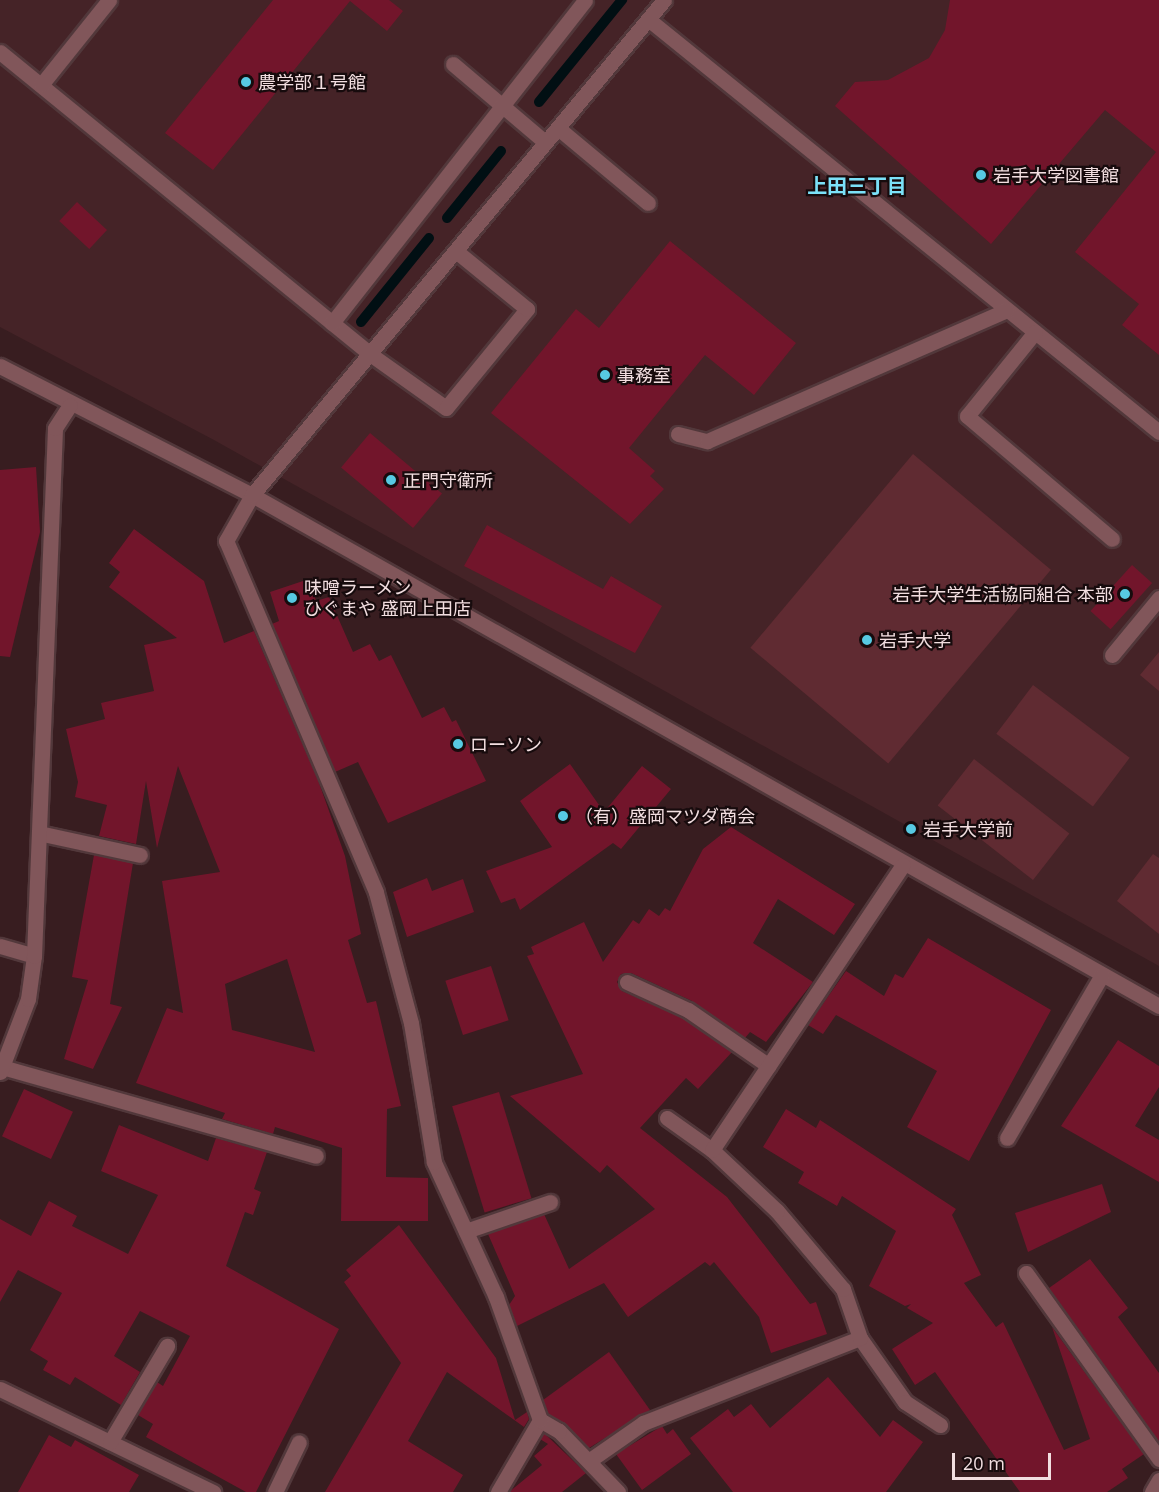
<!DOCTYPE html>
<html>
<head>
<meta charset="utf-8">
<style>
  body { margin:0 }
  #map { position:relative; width:1159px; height:1492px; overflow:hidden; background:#381d20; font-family:"Open Sans","Noto Sans JP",sans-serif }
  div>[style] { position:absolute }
  .built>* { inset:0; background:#452327 }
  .green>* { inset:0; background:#602b32; transform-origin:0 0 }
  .stream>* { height:10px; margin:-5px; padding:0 5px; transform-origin:5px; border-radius:5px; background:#010f13 }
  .building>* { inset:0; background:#72152b; transform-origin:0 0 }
  .roads { filter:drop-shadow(2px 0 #52383b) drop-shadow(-2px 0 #52383b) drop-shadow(0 2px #52383b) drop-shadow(0 -2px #52383b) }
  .minor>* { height:15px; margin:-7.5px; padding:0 7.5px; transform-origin:7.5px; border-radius:7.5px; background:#81565a }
  .dots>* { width:16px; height:16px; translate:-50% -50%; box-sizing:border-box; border:3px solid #170b0d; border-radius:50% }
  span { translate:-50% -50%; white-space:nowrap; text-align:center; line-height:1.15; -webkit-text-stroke:4.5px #170b0d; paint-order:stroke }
  .poi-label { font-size:18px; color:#f2dee0 }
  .left { translate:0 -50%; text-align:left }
  .right { translate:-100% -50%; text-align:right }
  .neighbourhood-label { font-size:20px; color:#7be1f8; font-weight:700 }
  .scale { position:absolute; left:952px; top:1453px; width:99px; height:27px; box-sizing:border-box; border:3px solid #f2dee0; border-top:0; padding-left:8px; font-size:18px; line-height:21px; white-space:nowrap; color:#f2dee0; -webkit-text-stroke:4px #170b0d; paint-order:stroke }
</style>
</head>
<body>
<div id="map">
  <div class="built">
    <i style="clip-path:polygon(0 0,1159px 0,1159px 966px,214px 440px,0 327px)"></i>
  </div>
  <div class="green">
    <i style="left:913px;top:454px;width:180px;height:253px;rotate:40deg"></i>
    <i style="clip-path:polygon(1159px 652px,1159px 691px,1140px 675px)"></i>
    <i style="left:1033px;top:685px;width:121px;height:61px;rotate:37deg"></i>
    <i style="left:974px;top:759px;width:121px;height:59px;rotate:38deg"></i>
    <i style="clip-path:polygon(1153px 854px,1159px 858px,1159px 934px,1117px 901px)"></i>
  </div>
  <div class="stream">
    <i style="left:539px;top:102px;width:132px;rotate:-50.9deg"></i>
    <i style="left:447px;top:218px;width:86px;rotate:-51.1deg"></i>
    <i style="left:361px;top:322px;width:108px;rotate:-51deg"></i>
  </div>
  <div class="building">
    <i style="clip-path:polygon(273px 0,389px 0,403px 11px,387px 31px,350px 1px,213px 170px,165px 133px)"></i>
    <i style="clip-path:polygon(950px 0,1159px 0,1159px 355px,1122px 325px,1139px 304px,1075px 252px,1156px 152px,1105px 110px,991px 244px,835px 106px,855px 82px,888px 80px,929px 58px,945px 30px)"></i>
    <i style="left:77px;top:202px;width:41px;height:26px;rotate:43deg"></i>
    <i style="clip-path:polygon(670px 241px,796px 343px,754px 395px,705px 355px,629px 448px,655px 471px,650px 476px,664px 489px,630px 524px,491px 413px,576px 309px,599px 328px)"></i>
    <i style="left:370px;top:433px;width:94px;height:45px;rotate:40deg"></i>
    <i style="clip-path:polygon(36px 467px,40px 532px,10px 657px,0 656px,0 470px)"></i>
    <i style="clip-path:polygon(487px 525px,603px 589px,611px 576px,662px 606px,635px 653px,464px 566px)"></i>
    <i style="clip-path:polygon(evenodd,134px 529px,204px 581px,224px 643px,254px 631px,318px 780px,345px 856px,361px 934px,348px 940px,367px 1003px,376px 1001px,401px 1106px,387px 1109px,386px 1177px,428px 1178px,428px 1221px,341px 1221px,342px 1148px,275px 1127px,273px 1134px,222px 1119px,225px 1113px,136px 1083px,167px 1008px,183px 1013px,162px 881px,220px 872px,178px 766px,157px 848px,146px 781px,136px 844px,99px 836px,107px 805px,75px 797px,78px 782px,66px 729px,105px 719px,101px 703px,154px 691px,144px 645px,177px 638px,109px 587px,120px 572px,109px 563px,134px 529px,287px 959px,315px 1052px,232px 1030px,225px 984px,287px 959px)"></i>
    <i style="left:1132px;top:565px;width:27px;height:62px;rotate:42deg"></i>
    <i style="clip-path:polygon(309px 579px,316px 601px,329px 597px,353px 652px,370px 644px,379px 661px,391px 655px,422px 718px,444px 707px,452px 722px,456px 720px,486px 781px,388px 823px,358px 762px,335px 772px,272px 624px,279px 621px,270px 592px)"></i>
    <i style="clip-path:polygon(570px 764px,604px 812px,642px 766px,671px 789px,621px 849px,613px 843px,520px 910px,515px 898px,501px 903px,486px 871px,552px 847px,520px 801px)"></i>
    <i style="clip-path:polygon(731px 827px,855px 904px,834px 935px,778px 899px,753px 943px,813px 982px,766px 1042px,750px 1032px,745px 1038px,692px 1001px,631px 973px,621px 974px,617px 982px,622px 991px,683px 1018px,732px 1052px,698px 1089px,686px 1078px,640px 1128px,727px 1197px,810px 1304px,816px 1302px,827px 1334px,771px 1353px,759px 1317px,714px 1262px,710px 1266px,705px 1262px,628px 1317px,604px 1283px,517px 1326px,509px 1305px,515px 1296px,488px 1234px,544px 1214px,569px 1269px,655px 1209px,607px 1165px,600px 1173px,510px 1096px,583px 1074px,527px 956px,534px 954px,531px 947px,584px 922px,603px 962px,633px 920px,639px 924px,649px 909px,659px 916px,665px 908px,670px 911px,703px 849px)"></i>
    <i style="clip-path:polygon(94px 855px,133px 863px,110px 1004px,122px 1007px,93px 1069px,64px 1059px,88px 980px,72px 977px)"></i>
    <i style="clip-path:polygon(427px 878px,432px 891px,463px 879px,474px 912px,407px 937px,393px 892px)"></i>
    <i style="clip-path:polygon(928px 938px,1051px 1010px,969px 1161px,907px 1127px,937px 1071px,836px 1015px,823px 1034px,808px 1025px,846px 971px,884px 996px,895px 974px,903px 978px)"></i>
    <i style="left:491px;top:966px;width:57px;height:48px;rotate:72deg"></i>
    <i style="clip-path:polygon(1118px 1040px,1159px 1066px,1159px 1087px,1135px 1126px,1159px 1140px,1159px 1182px,1061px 1126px)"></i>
    <i style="left:24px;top:1089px;width:54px;height:52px;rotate:25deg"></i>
    <i style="left:499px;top:1092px;width:111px;height:49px;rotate:73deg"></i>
    <i style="clip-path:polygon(786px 1109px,816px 1128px,820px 1120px,956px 1209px,952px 1215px,981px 1275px,964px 1283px,996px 1327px,1003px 1322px,1064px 1450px,1090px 1439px,1052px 1327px,1144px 1454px,1122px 1469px,1128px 1478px,1107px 1492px,1020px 1492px,935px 1372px,915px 1385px,892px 1349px,933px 1323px,907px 1308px,911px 1304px,905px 1306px,869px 1286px,896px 1231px,842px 1196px,837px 1206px,798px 1183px,804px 1172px,763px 1147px)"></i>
    <i style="clip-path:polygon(119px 1125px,208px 1161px,216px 1138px,267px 1152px,254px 1189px,261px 1192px,253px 1215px,245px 1212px,226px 1266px,339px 1329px,256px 1492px,246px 1492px,146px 1437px,153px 1424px,138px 1415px,157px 1382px,163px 1386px,190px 1336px,140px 1311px,114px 1356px,140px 1372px,121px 1405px,75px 1377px,70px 1385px,43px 1370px,48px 1361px,30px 1350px,62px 1293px,18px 1270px,0 1302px,0 1219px,31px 1236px,49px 1201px,77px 1216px,72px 1226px,128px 1254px,158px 1195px,101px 1171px)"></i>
    <i style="clip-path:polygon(1102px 1184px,1111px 1212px,1028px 1252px,1015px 1213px)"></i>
    <i style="clip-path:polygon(399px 1225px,496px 1358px,515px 1420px,527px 1412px,529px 1419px,524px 1427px,447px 1372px,408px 1441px,463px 1475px,453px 1492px,325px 1492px,401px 1363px,344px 1282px,351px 1276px,346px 1270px)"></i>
    <i style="clip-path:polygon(1090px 1259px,1128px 1308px,1118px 1317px,1159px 1373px,1159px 1442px,1049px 1288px)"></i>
    <i style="clip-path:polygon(609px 1352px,650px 1410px,589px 1448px,548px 1413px,543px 1400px)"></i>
    <i style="clip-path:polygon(828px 1377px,880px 1437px,893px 1420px,923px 1442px,886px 1492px,733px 1492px,690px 1438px,728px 1409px,734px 1417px,751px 1404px,770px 1428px)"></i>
    <i style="clip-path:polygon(662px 1426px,667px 1434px,673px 1429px,691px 1454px,642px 1490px,616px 1454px)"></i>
    <i style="clip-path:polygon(544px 1433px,586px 1473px,562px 1492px,509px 1492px,542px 1465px,534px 1456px,548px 1444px,540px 1439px)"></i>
    <i style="clip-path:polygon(49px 1435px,71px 1447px,75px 1440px,139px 1475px,129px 1492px,18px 1492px)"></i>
  </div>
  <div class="roads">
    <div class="minor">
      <i style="left:648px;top:19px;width:657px;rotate:38.95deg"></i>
      <i style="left:0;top:52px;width:478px;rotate:39.2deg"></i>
      <i style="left:370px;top:354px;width:93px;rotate:35.4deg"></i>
      <i style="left:446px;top:408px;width:128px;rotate:-50.7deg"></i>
      <i style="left:527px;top:309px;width:92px;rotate:-140.8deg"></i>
      <i style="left:453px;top:64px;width:121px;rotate:40.3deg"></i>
      <i style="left:41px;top:85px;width:109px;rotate:-51.3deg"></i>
      <i style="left:558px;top:128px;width:117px;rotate:39.8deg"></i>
      <i style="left:332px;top:323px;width:410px;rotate:-51.9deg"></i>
      <i style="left:1035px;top:332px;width:108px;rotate:129deg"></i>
      <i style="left:967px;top:416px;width:190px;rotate:40.3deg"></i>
      <i style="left:0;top:366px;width:283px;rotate:27.1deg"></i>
      <i style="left:252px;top:495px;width:1041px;rotate:29.4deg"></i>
      <i style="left:678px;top:434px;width:30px;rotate:14deg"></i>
      <i style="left:707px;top:441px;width:327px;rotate:-23.6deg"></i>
      <i style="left:1112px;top:655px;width:74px;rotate:-50.5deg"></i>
      <i style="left:43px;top:834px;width:99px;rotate:12.2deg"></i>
      <i style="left:0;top:946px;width:35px;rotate:16deg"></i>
      <i style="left:627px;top:982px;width:67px;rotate:24.7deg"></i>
      <i style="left:688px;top:1010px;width:98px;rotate:34.7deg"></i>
      <i style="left:2px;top:1067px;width:326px;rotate:15.8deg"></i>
      <i style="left:0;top:1072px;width:78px;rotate:-69deg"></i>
      <i style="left:28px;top:999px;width:43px;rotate:-82.1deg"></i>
      <i style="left:34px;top:956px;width:528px;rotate:-87.72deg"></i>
      <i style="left:55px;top:428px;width:27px;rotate:-57deg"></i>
      <i style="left:667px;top:1118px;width:55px;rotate:35.4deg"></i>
      <i style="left:1007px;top:1138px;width:189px;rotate:-59.8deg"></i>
      <i style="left:466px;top:1231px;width:89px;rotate:-19deg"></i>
      <i style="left:1026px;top:1273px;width:229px;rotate:54.4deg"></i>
      <i style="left:860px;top:1338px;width:78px;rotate:54.9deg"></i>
      <i style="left:905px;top:1402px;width:42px;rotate:33.3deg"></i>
      <i style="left:0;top:1389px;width:237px;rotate:25.8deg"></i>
      <i style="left:110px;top:1442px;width:112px;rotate:-59.3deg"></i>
      <i style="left:590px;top:1460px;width:65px;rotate:-34.9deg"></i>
      <i style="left:643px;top:1423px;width:233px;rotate:-21.4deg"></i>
      <i style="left:860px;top:1338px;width:52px;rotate:-109.1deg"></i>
      <i style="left:843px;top:1289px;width:102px;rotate:-130.2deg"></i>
      <i style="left:777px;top:1211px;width:89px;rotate:-136.8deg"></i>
      <i style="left:712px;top:1150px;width:343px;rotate:-56.2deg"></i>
      <i style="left:275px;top:1492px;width:55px;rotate:-64.4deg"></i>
      <i style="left:498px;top:1492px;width:83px;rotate:-59.7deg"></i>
      <i style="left:618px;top:1492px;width:85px;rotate:-134deg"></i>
      <i style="left:559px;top:1431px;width:22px;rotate:-150deg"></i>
      <i style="left:540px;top:1420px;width:131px;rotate:-109.7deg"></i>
      <i style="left:496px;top:1297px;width:149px;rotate:-114.7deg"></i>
      <i style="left:434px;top:1162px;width:141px;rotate:-99.4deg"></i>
      <i style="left:411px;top:1023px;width:136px;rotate:-105deg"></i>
      <i style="left:376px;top:892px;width:382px;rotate:-113.1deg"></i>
      <i style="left:226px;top:541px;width:53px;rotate:-60.5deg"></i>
      <i style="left:252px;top:495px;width:644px;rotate:-50.23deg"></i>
      <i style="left:1152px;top:1492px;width:14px;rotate:-60deg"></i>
    </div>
  </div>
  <div class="dots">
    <i style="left:246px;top:82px;background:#57c9e2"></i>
    <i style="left:981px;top:175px;background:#57c9e2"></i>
    <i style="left:605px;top:375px;background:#57c9e2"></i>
    <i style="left:391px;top:480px;background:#57c9e2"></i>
    <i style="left:1125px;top:594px;background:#57c9e2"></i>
    <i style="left:292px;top:598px;background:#57c9e2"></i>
    <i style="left:867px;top:640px;background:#57c9e2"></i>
    <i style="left:458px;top:744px;background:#57c9e2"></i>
    <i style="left:563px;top:816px;background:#57c9e2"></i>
    <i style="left:911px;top:829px;background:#57c9e2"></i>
  </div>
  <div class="poi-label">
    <span class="left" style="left:258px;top:82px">農学部１号館</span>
    <span class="left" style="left:993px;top:175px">岩手大学図書館</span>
    <span class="left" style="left:617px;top:375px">事務室</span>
    <span class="left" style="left:403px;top:480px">正門守衛所</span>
    <span class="left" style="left:304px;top:598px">味噌ラーメン<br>ひぐまや 盛岡上田店</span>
    <span class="right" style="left:1113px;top:594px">岩手大学生活協同組合 本部</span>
    <span class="left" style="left:879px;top:640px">岩手大学</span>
    <span class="left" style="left:470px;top:744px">ローソン</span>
    <span class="left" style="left:575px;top:816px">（有）盛岡マツダ商会</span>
    <span class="left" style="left:923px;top:829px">岩手大学前</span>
  </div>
  <div class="neighbourhood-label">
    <span style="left:857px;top:185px">上田三丁目</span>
  </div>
  <div class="scale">20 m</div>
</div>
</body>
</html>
